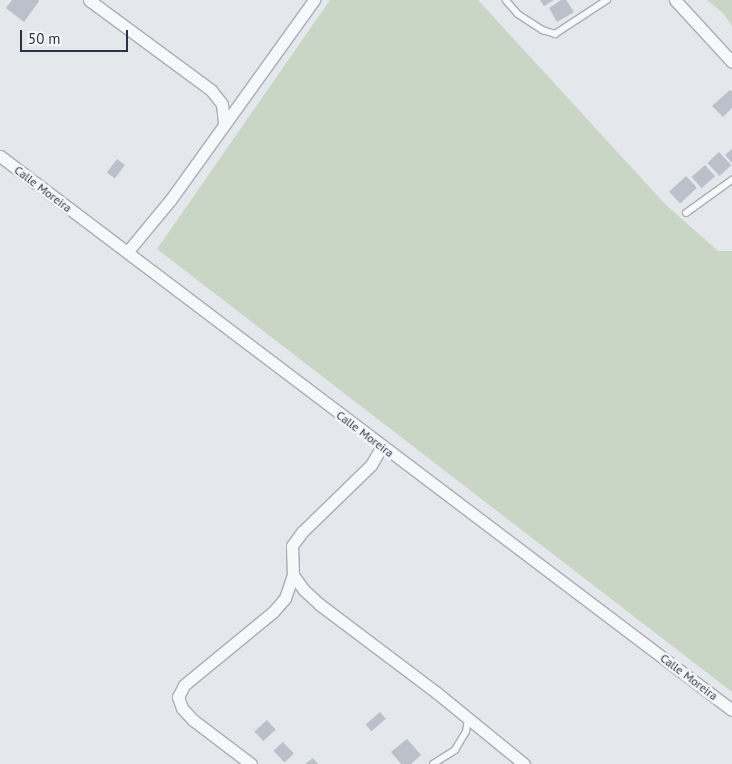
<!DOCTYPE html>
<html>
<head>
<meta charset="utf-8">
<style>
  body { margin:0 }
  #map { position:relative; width:732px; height:764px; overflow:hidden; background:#e4e7ec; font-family:"PT Sans",sans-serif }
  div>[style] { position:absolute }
  .green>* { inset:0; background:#c9d6c5 }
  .building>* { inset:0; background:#bbc0ca; transform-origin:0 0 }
  .roads { filter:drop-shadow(1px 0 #a9aeb7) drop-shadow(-1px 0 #a9aeb7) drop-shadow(0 1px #a9aeb7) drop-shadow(0 -1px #a9aeb7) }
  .lane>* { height:5.5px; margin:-2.75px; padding:0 2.75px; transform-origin:2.75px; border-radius:2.75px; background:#f7f8fa }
  .street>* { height:11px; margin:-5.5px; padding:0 5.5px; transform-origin:5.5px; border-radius:5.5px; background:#f7f8fa }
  span { translate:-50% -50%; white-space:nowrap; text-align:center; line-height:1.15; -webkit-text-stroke:5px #f4f6f9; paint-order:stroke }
  .street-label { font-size:12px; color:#2b3445 }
  .scale { position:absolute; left:20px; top:30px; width:108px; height:22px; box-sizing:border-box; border:2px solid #2b3445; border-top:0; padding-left:6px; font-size:15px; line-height:18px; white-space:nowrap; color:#2b3445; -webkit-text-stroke:4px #f4f6f9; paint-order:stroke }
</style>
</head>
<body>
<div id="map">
  <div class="green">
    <i style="clip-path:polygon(330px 0,478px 0,665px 204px,718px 251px,732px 251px,732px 692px,157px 249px)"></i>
    <i style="clip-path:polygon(707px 0,732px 0,732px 26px,723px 13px)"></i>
  </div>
  <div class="building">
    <i style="clip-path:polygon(12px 0,38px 0,39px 1px,24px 22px,6px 8px)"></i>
    <i style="clip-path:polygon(540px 0,554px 0,544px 6px)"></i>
    <i style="clip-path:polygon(561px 0,566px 0,574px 12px,557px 22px,549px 8px)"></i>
    <i style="clip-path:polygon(730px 90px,732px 92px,732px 108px,723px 117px,712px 106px)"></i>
    <i style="clip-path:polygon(732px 149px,732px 163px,725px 155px)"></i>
    <i style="left:719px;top:152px;width:18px;height:16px;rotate:47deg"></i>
    <i style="left:117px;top:159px;width:10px;height:17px;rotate:37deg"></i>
    <i style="left:705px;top:165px;width:15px;height:18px;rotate:48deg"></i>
    <i style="left:686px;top:176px;width:16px;height:23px;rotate:47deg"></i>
    <i style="left:380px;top:712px;width:9px;height:19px;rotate:49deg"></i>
    <i style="left:267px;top:720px;width:13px;height:17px;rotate:48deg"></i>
    <i style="clip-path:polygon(407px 739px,421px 755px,411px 764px,401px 764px,391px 752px)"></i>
    <i style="left:283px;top:742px;width:16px;height:13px;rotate:47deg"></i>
    <i style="clip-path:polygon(313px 758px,318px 764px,305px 764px)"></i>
  </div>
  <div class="roads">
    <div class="lane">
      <i style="left:506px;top:0;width:18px;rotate:49deg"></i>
      <i style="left:518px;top:14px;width:30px;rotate:33deg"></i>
      <i style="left:543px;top:30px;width:13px;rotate:18deg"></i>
      <i style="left:555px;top:34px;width:62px;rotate:-33.2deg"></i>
      <i style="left:686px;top:213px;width:57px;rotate:-35.7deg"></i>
      <i style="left:433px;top:764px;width:26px;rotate:-32deg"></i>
      <i style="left:455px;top:750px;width:21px;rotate:-59deg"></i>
      <i style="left:466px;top:732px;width:13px;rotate:-81deg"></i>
    </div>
    <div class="street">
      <i style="left:89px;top:0;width:152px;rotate:36.4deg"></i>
      <i style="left:211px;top:90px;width:18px;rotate:52deg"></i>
      <i style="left:222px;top:104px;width:19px;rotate:84deg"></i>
      <i style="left:675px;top:0;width:84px;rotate:47.4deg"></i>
      <i style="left:0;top:156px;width:918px;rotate:37.12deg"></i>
      <i style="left:128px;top:251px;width:67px;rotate:-50.4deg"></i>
      <i style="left:171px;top:199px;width:245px;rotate:-54.3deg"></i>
      <i style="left:382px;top:446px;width:22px;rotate:120deg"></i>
      <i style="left:371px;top:465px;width:96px;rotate:135.8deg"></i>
      <i style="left:302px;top:532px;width:17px;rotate:126deg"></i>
      <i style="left:292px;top:546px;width:29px;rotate:88deg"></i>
      <i style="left:293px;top:575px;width:19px;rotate:54deg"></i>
      <i style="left:304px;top:590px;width:21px;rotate:43deg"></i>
      <i style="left:319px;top:604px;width:148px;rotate:37deg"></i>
      <i style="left:437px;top:693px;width:112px;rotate:39.2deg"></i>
      <i style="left:251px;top:764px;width:73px;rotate:-142.8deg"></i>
      <i style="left:193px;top:720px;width:16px;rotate:-133deg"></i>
      <i style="left:182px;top:708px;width:12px;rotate:-110deg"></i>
      <i style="left:178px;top:697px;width:13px;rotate:-63deg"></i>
      <i style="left:184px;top:685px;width:115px;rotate:-39.4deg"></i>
      <i style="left:273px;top:612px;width:18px;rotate:-49deg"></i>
      <i style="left:285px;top:598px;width:24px;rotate:-71deg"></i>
    </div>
  </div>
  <div class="street-label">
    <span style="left:43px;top:189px;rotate:37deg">Calle Moreira</span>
    <span style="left:365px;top:434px;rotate:37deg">Calle Moreira</span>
    <span style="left:689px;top:677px;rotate:37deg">Calle Moreira</span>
  </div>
  <div class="scale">50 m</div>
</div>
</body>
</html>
